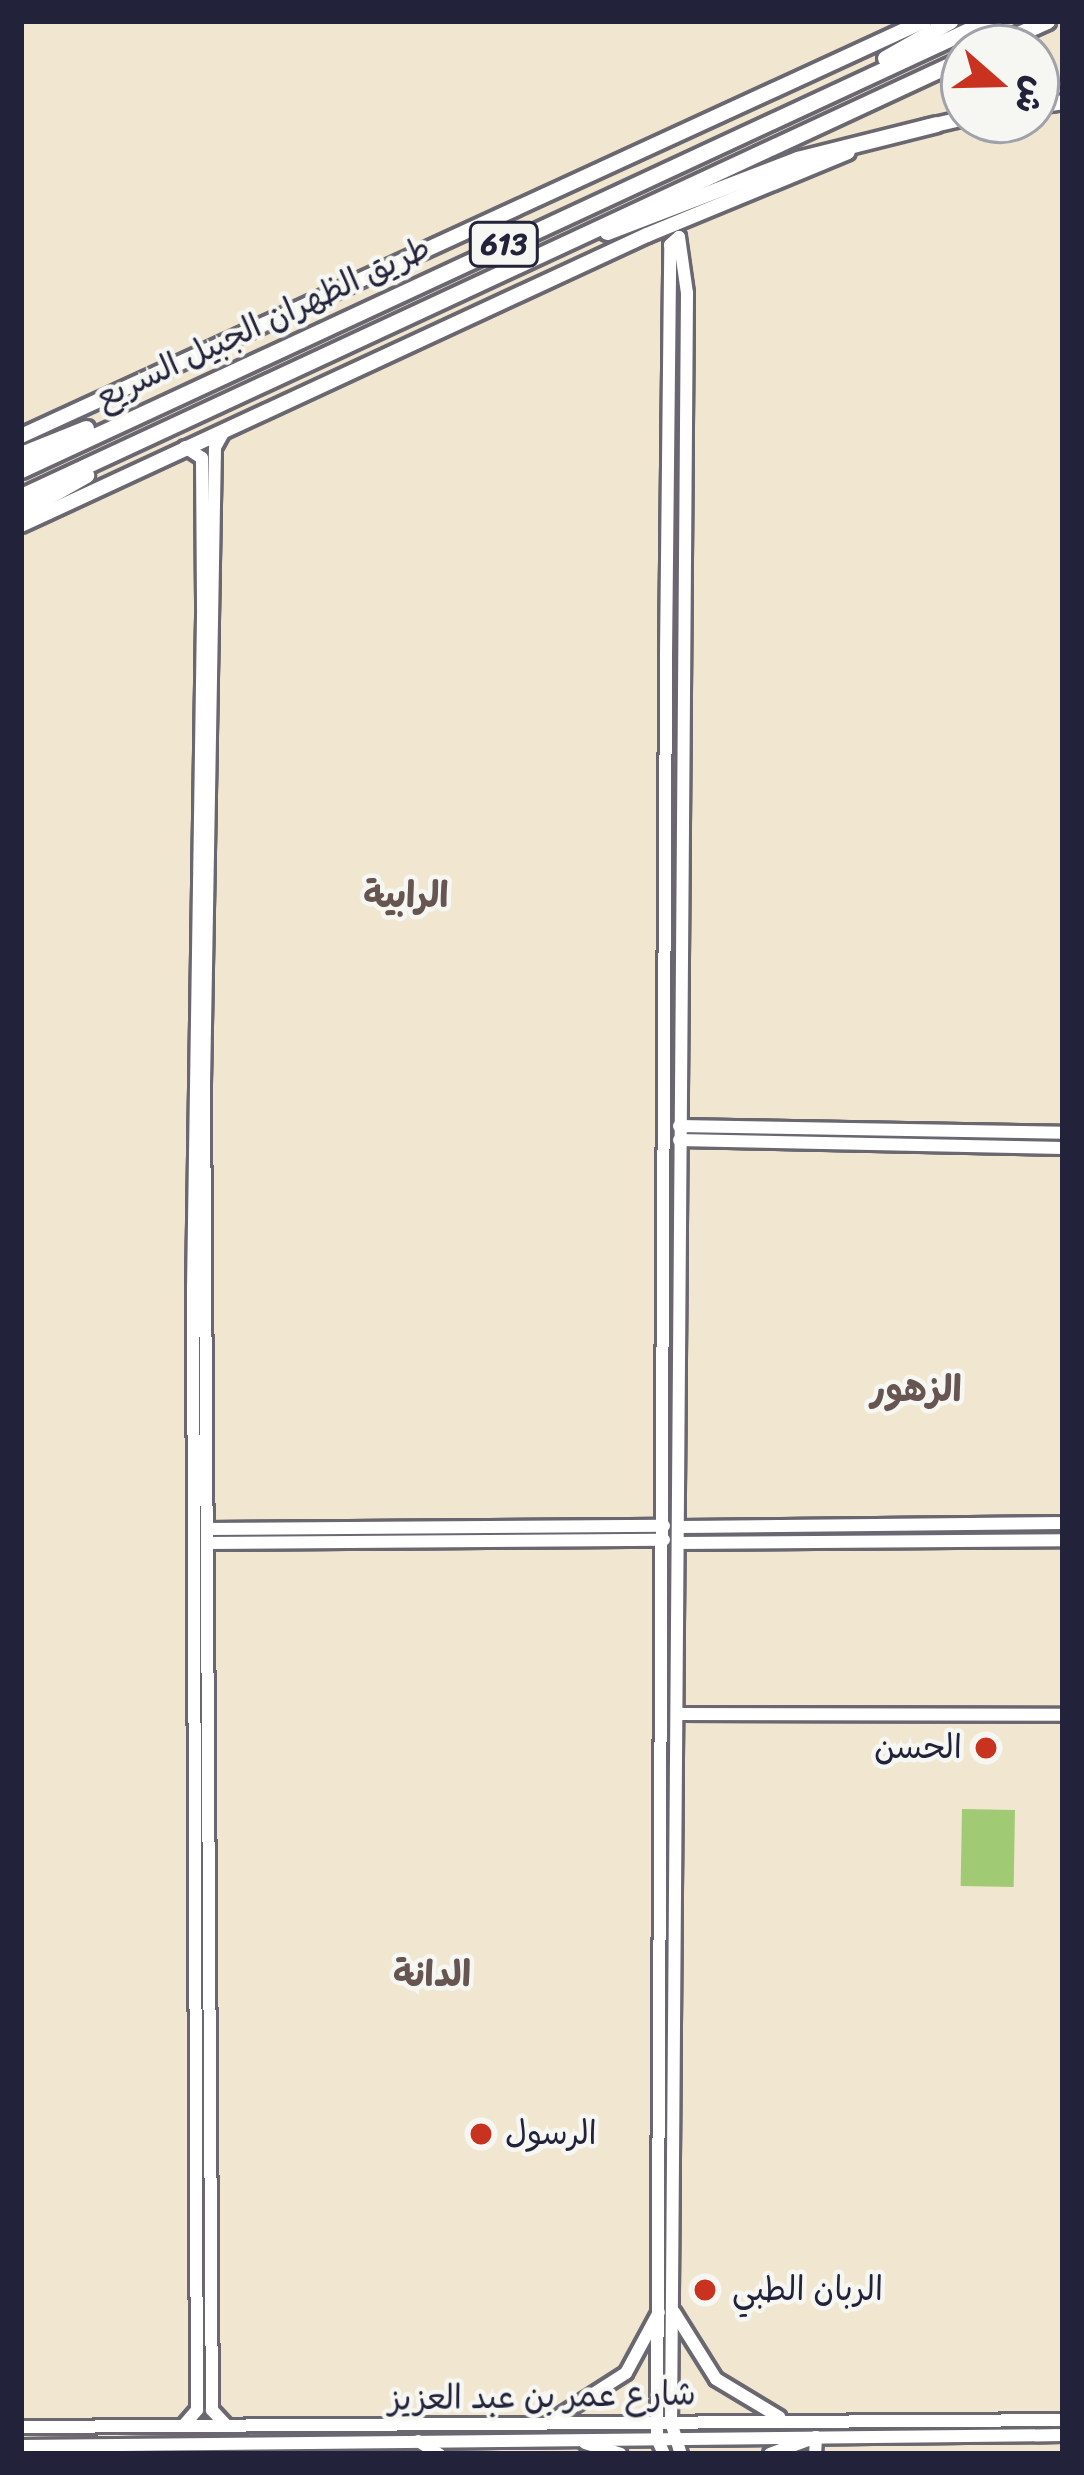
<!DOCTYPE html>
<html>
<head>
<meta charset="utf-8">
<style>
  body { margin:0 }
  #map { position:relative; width:1084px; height:2475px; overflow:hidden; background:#f1e7d1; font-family:Sriracha,"Playpen Sans Arabic",sans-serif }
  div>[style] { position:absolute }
  .green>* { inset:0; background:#a1ca75; transform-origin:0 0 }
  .roads { filter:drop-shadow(3px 0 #6a6770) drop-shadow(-3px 0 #6a6770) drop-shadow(0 3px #6a6770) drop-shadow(0 -3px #6a6770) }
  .secondary>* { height:12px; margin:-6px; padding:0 6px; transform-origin:6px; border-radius:6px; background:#fff }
  .primary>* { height:14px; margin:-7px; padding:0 7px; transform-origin:7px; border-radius:7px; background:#fff }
  .highway>* { height:15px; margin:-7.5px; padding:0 7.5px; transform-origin:7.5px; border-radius:7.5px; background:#fff }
  .dots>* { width:33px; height:33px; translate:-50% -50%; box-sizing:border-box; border:6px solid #f6f6f2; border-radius:50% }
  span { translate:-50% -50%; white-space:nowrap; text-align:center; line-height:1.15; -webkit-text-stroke:9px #f6f6f2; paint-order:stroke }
  .shield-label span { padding:3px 9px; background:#f6f6f2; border:3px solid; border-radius:9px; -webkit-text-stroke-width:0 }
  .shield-label { font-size:30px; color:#22223b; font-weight:700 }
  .street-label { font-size:33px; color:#22223b }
  .poi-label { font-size:33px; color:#22223b }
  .right { translate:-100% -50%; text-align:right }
  .left { translate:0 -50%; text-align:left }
  .neighbourhood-label { font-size:36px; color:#665551; font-weight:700 }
  .frame { position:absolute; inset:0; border:24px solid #22223b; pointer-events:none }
  .north { position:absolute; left:940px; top:24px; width:120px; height:120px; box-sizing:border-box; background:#f6f6f2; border:3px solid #a1a1a9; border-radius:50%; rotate:110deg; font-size:33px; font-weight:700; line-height:48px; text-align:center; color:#22223b }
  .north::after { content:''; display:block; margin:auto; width:42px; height:54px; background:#c8321e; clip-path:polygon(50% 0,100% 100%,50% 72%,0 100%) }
</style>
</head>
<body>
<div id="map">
  <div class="green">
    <i style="left:962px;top:1809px;width:53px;height:77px;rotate:1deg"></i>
  </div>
  <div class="roads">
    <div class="secondary">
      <i style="left:224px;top:431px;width:18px;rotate:119deg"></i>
      <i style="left:215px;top:447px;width:634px;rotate:90.99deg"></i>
      <i style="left:204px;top:1081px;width:1329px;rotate:89.66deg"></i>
      <i style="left:212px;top:2410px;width:19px;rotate:47deg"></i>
      <i style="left:185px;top:447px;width:20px;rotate:33deg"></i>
      <i style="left:202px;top:458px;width:158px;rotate:89.6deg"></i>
      <i style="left:203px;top:616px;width:672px;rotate:90.85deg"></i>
      <i style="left:193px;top:1288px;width:1122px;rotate:89.8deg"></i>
      <i style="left:197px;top:2410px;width:18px;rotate:131deg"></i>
      <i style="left:679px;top:1126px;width:384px;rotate:1deg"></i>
      <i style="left:679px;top:1140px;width:384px;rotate:1.2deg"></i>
      <i style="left:678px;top:1527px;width:385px;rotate:-0.6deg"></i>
      <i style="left:207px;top:1529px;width:457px;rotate:-0.4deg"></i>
      <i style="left:207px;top:1543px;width:457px;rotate:-0.4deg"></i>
      <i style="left:678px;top:1543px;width:385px;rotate:-0.4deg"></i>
      <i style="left:679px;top:1714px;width:384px;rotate:0.1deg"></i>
      <i style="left:674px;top:2312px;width:79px;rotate:57.9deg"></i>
      <i style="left:716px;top:2379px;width:74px;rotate:31.1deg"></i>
      <i style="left:551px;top:2421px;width:89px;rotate:-32.6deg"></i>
      <i style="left:626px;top:2373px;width:69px;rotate:-61.6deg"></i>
      <i style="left:21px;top:2427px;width:1042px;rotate:-0.38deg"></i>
      <i style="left:418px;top:2441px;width:25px;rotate:32deg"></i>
      <i style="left:585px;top:2443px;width:37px;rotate:17deg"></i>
      <i style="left:21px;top:2446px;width:1042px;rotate:-0.6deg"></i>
      <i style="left:664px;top:2454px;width:17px;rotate:-114deg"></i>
      <i style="left:657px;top:2438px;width:1783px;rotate:-89.71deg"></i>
      <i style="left:666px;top:655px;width:410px;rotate:-89.4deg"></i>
      <i style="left:670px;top:245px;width:12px;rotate:-42deg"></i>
      <i style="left:679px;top:237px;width:57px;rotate:81.9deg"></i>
      <i style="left:687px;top:293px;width:2129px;rotate:90.43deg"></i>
      <i style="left:671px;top:2422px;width:34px;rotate:73deg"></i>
      <i style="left:770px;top:2454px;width:49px;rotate:-20.3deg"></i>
      <i style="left:816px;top:2437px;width:17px;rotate:93deg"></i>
    </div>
    <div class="primary">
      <i style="left:1036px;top:106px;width:27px;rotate:-8deg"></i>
      <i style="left:926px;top:127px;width:39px;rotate:-13deg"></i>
      <i style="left:21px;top:436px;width:994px;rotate:-24.68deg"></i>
      <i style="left:21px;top:525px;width:690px;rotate:-24.86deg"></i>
      <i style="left:647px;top:235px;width:217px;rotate:-22.4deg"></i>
    </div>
    <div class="highway">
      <i style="left:987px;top:48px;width:66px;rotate:-24.2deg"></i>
      <i style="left:885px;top:58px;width:75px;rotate:-29.6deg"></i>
      <i style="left:607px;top:232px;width:204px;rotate:-21deg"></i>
      <i style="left:797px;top:159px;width:143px;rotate:-14.1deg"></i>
      <i style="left:21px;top:454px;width:70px;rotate:-21.8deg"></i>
      <i style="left:21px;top:470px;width:1066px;rotate:-24.91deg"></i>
      <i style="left:21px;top:496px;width:1040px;rotate:-24.91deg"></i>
      <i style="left:21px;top:512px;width:75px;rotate:-29.6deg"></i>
    </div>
  </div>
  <div class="dots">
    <i style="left:986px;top:1748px;background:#c8321e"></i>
    <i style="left:481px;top:2134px;background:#c8321e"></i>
    <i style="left:705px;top:2290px;background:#c8321e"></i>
  </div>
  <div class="shield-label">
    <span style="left:504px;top:244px">613</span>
  </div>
  <div class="street-label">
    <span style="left:263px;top:323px;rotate:-25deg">طريق الظهران الجبيل السريع</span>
    <span style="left:542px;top:2397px;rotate:-1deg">شارع عمر بن عبد العزيز</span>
  </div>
  <div class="poi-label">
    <span class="right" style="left:962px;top:1748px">الحسن</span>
    <span class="left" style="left:505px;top:2134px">الرسول</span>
    <span class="left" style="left:732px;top:2290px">الربان الطبي</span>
  </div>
  <div class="neighbourhood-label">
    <span style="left:406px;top:896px">الرابية</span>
    <span style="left:916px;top:1390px">الزهور</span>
    <span style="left:432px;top:1975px">الدانة</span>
  </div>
  <div class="frame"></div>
  <div class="north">ش</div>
</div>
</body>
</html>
